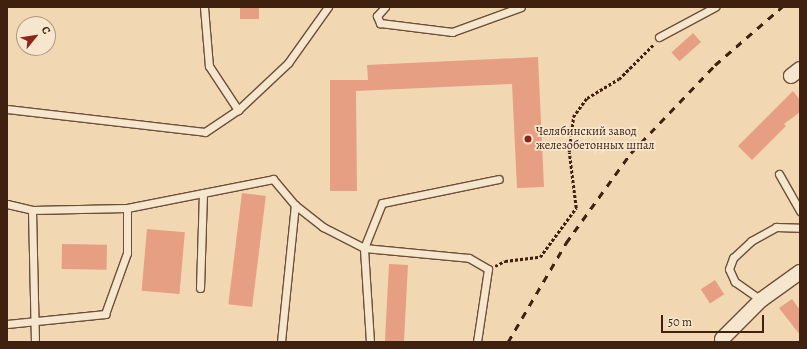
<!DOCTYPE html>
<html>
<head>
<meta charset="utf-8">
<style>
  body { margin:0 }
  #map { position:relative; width:807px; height:349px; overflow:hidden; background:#f1d8b3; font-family:Alegreya,serif }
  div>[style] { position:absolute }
  .building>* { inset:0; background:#e69f83; transform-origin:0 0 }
  .path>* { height:2.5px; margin-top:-1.25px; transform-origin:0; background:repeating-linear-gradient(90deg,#40210f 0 3px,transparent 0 5px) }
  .roads { filter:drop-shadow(1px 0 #6c4f38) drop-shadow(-1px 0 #6c4f38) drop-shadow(0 1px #6c4f38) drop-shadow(0 -1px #6c4f38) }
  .lane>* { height:7px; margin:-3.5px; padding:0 3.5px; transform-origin:3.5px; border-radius:3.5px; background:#f6e6ce }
  .street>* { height:14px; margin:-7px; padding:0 7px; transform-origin:7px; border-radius:7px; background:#f6e6ce }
  .rail>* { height:3px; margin-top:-1.5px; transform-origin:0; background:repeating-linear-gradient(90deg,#40210f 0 7px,transparent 0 14px) }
  .dots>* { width:11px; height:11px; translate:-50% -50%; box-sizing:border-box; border:2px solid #f6e6ce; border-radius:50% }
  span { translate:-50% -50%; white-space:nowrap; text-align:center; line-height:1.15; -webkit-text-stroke:3.5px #f6e6ce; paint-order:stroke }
  .poi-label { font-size:12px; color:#40210f }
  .left { translate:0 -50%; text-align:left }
  .frame { position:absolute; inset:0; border:8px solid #40210f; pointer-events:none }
  .north { position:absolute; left:16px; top:16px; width:40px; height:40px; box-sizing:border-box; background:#f6e6ce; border:1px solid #ad9782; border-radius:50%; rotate:60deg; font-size:11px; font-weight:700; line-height:16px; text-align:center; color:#40210f }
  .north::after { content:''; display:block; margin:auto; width:14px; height:18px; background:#8f2418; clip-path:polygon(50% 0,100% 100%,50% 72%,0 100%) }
  .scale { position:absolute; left:661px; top:315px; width:103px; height:18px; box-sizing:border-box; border:2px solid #40210f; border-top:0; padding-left:5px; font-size:12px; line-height:14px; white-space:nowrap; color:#40210f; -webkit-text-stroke:3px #f6e6ce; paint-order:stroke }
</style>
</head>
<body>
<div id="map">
  <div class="building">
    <i style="left:240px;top:7px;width:19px;height:12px"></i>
    <i style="left:693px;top:33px;width:12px;height:29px;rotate:48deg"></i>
    <i style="clip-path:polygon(538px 57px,544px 187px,517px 188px,512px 84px,356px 91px,357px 191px,330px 191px,330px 80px,368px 80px,367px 65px)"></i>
    <i style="clip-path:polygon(793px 91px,800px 100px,800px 112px,784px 124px,786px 126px,752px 160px,738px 146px)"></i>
    <i style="left:242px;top:193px;width:24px;height:112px;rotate:7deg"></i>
    <i style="left:147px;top:229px;width:38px;height:62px;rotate:5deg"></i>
    <i style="left:62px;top:244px;width:45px;height:25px;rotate:1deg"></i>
    <i style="left:389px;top:264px;width:19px;height:78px;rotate:3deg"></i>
    <i style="left:715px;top:280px;width:17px;height:17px;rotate:57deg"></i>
    <i style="clip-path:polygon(792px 299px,800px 310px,800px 335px,779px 308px)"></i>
  </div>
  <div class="path">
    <i style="left:495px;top:266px;width:11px;rotate:-27deg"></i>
    <i style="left:505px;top:261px;width:35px;rotate:-7deg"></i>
    <i style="left:540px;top:257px;width:61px;rotate:-53.7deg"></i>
    <i style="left:576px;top:208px;width:56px;rotate:-97.1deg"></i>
    <i style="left:569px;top:152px;width:35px;rotate:-83deg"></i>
    <i style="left:573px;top:117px;width:24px;rotate:-54deg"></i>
    <i style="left:587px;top:98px;width:37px;rotate:-31deg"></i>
    <i style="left:619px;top:79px;width:49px;rotate:-45deg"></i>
  </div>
  <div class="roads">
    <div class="lane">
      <i style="left:204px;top:7px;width:59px;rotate:85.2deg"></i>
      <i style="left:209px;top:66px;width:53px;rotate:56.6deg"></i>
      <i style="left:385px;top:7px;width:12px;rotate:132deg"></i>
      <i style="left:377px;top:16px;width:8px;rotate:67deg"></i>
      <i style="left:380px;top:23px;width:73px;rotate:7.1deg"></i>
      <i style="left:452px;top:32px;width:73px;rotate:-19.9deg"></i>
      <i style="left:659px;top:37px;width:64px;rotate:-28.2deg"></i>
      <i style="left:7px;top:109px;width:199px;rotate:6.6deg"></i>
      <i style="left:205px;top:132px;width:40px;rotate:-34deg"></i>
      <i style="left:238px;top:110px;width:69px;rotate:-43.2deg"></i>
      <i style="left:288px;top:63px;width:69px;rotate:-54.5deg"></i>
      <i style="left:779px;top:174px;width:43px;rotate:60.4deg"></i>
      <i style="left:7px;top:204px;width:26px;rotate:13deg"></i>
      <i style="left:32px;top:210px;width:132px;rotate:88.7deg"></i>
      <i style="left:32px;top:210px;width:95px;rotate:-1.2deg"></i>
      <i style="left:127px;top:208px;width:149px;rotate:-11.2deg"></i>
      <i style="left:273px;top:179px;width:34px;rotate:50deg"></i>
      <i style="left:295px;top:205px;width:36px;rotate:38deg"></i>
      <i style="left:323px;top:227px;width:46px;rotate:27.1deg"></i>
      <i style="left:364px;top:248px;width:105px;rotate:5.4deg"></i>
      <i style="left:469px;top:258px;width:22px;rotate:30deg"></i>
      <i style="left:488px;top:269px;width:74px;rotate:98.6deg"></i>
      <i style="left:200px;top:288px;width:95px;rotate:-88.2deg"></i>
      <i style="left:761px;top:300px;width:32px;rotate:-145deg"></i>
      <i style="left:735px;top:282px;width:14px;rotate:-115deg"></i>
      <i style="left:729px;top:269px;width:12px;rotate:-70deg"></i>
      <i style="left:733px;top:258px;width:25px;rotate:-43deg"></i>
      <i style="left:751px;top:241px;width:29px;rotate:-29deg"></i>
      <i style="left:776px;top:227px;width:24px;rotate:2deg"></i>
      <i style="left:7px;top:324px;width:99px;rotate:-5.8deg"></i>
      <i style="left:105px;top:314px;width:65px;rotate:-70.2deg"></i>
      <i style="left:127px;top:253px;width:45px;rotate:-90deg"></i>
      <i style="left:281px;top:342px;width:138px;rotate:-84.2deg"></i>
      <i style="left:370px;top:342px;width:94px;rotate:-93.7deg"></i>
      <i style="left:364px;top:248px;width:48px;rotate:-68.2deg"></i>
      <i style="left:382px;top:203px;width:119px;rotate:-11.6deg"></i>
    </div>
    <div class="street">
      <i style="left:791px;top:76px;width:11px;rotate:-38deg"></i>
      <i style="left:722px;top:339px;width:55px;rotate:-45deg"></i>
      <i style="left:761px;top:300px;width:48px;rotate:-35.7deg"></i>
    </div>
  </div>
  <div class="rail">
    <i style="left:508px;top:342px;width:115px;rotate:-59.6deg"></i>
    <i style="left:566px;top:243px;width:111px;rotate:-54.2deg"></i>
    <i style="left:631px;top:153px;width:122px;rotate:-46.3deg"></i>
    <i style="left:715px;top:65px;width:89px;rotate:-40.9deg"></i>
  </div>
  <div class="dots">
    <i style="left:528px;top:139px;background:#8f2418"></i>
  </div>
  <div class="poi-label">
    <span class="left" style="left:536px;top:139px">Челябинский завод<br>железобетонных шпал</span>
  </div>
  <div class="frame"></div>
  <div class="north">С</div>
  <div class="scale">50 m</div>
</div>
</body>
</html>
